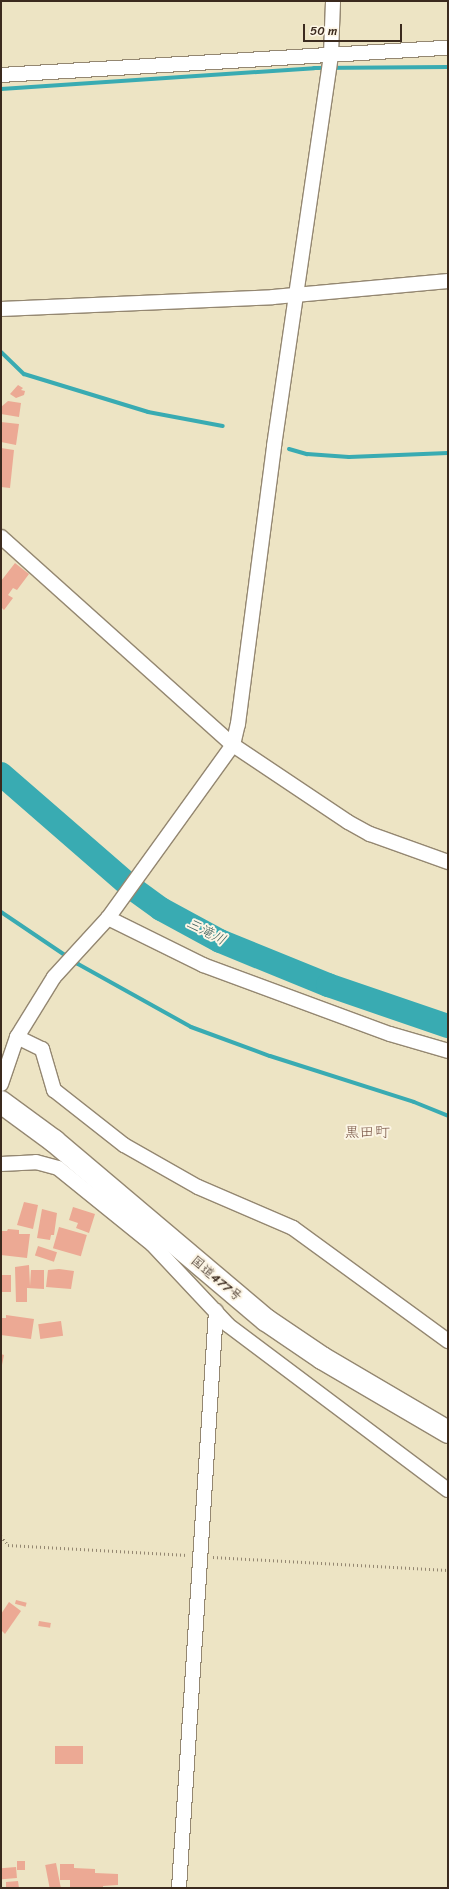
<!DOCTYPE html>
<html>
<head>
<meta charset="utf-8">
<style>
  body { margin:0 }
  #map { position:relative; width:449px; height:1889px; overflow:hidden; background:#ede4c4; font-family:Sriracha,"Klee One",sans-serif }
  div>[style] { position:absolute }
  .stream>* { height:4px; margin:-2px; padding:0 2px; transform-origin:2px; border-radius:2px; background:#39abb2 }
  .river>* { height:24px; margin:-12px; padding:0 12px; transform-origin:12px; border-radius:12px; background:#39abb2 }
  .building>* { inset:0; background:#eca994; transform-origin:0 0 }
  .path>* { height:2.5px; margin-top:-1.25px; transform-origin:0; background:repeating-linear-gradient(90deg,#948771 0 1px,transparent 0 4px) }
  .roads { filter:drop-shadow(1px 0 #948771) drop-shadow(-1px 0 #948771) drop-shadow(0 1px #948771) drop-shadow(0 -1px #948771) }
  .minor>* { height:14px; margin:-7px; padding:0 7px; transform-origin:7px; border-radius:7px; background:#fff }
  .trunk>* { height:22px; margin:-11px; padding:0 11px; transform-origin:11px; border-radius:11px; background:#fff }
  span { translate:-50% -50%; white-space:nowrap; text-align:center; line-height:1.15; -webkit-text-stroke:4px #fcf5e5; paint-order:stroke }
  .street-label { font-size:13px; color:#3b2a1e }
  .water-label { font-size:14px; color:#3a5e59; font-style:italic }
  .quarter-label { font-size:15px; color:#795647 }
  .frame { position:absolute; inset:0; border:2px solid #3b2a1e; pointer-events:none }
  .scale { position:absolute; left:303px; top:24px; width:99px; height:18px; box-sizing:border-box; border:2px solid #3b2a1e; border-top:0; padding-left:5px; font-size:12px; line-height:14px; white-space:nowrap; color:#3b2a1e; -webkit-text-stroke:3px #fcf5e5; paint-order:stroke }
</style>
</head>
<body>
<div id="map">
  <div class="stream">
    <i style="left:1px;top:89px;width:314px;rotate:-3.8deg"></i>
    <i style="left:314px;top:68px;width:134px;rotate:-0.4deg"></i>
    <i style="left:1px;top:352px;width:32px;rotate:44deg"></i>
    <i style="left:24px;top:374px;width:130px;rotate:17deg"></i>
    <i style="left:148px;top:412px;width:76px;rotate:10.6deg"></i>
    <i style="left:289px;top:449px;width:19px;rotate:16deg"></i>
    <i style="left:307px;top:454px;width:42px;rotate:4.1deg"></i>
    <i style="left:349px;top:457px;width:99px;rotate:-2.3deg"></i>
    <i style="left:1px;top:912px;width:93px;rotate:34deg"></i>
    <i style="left:78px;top:964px;width:129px;rotate:29.1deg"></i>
    <i style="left:191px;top:1027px;width:84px;rotate:20.2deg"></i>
    <i style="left:270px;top:1056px;width:151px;rotate:17.7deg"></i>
    <i style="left:414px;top:1102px;width:37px;rotate:22deg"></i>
  </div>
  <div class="river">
    <i style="left:1px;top:774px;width:174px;rotate:41deg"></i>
    <i style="left:132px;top:888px;width:36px;rotate:36deg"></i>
    <i style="left:161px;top:909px;width:67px;rotate:28.5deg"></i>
    <i style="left:220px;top:941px;width:117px;rotate:22.2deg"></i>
    <i style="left:328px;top:985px;width:127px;rotate:18.9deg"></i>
  </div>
  <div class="building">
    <i style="clip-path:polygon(18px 385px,23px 388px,21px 390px,25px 391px,24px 395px,16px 398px,10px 394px)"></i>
    <i style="clip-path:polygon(8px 401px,21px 403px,19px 417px,1px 414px,1px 407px)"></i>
    <i style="clip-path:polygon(1px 422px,19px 424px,16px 445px,1px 442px)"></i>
    <i style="clip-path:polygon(1px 448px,14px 450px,10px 488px,1px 487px)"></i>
    <i style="clip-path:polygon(15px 563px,29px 574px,17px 590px,13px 588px,8px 595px,13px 598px,4px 610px,1px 607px,1px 581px)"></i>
    <i style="clip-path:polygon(24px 1202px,38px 1205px,33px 1229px,17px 1225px)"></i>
    <i style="clip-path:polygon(73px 1207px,95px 1214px,89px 1233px,76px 1228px,78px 1223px,69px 1220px)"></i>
    <i style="clip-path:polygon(42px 1209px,57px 1213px,54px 1235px,51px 1235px,50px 1240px,37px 1238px)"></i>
    <i style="left:59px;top:1227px;width:29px;height:22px;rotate:16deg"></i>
    <i style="clip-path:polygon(8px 1229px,19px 1230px,19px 1234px,30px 1234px,27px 1258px,1px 1255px,2px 1231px,7px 1231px)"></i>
    <i style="left:38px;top:1246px;width:20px;height:10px;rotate:18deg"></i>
    <i style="clip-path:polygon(29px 1265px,30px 1286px,31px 1270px,44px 1270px,44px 1289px,27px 1288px,27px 1302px,16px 1302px,15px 1267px)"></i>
    <i style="clip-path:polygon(59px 1269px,74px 1271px,71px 1289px,46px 1287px,48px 1270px)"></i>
    <i style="left:1px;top:1275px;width:10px;height:17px"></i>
    <i style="clip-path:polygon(6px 1315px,34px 1319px,31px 1339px,1px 1335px,1px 1318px,6px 1318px)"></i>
    <i style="left:61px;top:1321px;width:15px;height:23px;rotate:82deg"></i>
    <i style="clip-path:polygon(1px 1354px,4px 1355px,2px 1365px,1px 1365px)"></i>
    <i style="left:16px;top:1600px;width:11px;height:4px;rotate:15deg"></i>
    <i style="clip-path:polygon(9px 1602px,21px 1611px,5px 1634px,1px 1630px,1px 1614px)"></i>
    <i style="left:39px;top:1621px;width:12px;height:5px;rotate:9deg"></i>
    <i style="left:55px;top:1746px;width:28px;height:18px"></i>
    <i style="left:17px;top:1861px;width:8px;height:9px"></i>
    <i style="left:56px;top:1863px;width:25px;height:11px;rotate:79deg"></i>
    <i style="clip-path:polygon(60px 1864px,74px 1864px,74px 1868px,95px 1869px,95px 1873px,118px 1874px,118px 1885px,103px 1886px,103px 1888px,70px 1888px,70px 1880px,60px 1880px)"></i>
    <i style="left:16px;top:1867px;width:11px;height:15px;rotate:85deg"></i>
    <i style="clip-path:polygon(18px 1881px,19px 1888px,6px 1888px,6px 1882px)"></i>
  </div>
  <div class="path">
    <i style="left:1px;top:1536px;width:11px;rotate:52deg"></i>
    <i style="left:8px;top:1545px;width:180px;rotate:3.2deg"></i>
    <i style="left:213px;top:1557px;width:235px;rotate:3.2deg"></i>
  </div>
  <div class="roads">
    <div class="minor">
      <i style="left:1px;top:75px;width:448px;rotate:-3.5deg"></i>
      <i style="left:1px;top:309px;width:272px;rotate:-2.5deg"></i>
      <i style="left:273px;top:297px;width:176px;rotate:-5.2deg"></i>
      <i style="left:1px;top:537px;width:312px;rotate:41.9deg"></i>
      <i style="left:233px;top:745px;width:138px;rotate:33.8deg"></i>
      <i style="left:348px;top:822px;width:25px;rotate:29deg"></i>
      <i style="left:370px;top:834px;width:83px;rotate:19.7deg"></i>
      <i style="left:108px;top:918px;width:106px;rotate:26.3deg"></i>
      <i style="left:203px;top:965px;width:199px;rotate:20.3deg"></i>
      <i style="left:390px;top:1034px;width:60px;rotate:16.3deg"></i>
      <i style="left:17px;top:1037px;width:28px;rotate:26deg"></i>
      <i style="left:42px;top:1049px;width:43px;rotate:73.7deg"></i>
      <i style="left:54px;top:1090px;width:89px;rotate:38.2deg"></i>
      <i style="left:124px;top:1145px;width:85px;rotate:29.6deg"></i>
      <i style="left:198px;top:1187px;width:103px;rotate:23.3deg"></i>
      <i style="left:293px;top:1228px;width:192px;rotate:36.1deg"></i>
      <i style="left:1px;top:1084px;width:50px;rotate:-71.2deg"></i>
      <i style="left:17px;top:1037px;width:70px;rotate:-58.3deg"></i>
      <i style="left:54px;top:977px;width:80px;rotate:-47.5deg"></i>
      <i style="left:108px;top:918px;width:213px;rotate:-54.2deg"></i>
      <i style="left:233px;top:745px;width:22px;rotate:-77deg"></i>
      <i style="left:238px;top:724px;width:280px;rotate:-82.6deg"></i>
      <i style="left:274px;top:446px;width:396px;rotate:-81.7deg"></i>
      <i style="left:331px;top:54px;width:53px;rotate:-87.8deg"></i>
      <i style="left:1px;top:1164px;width:35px;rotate:-3deg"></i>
      <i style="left:36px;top:1162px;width:23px;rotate:15deg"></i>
      <i style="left:58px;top:1168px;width:121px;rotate:39deg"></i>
      <i style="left:152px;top:1244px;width:111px;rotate:46.8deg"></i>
      <i style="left:228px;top:1325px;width:275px;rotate:36.9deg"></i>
      <i style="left:179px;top:1888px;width:578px;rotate:-86.33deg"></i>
    </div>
    <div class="trunk">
      <i style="left:1px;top:1102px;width:66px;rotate:36.3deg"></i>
      <i style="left:54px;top:1141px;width:277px;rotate:40.2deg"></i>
      <i style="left:266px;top:1320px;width:68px;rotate:34.2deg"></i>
      <i style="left:322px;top:1358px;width:146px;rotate:30.4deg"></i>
    </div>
  </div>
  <div class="street-label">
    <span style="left:216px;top:1279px;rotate:40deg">国道477号</span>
  </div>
  <div class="water-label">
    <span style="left:206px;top:932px;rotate:27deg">三滝川</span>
  </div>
  <div class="quarter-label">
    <span style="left:367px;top:1133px">黒田町</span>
  </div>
  <div class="frame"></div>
  <div class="scale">50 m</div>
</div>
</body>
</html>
